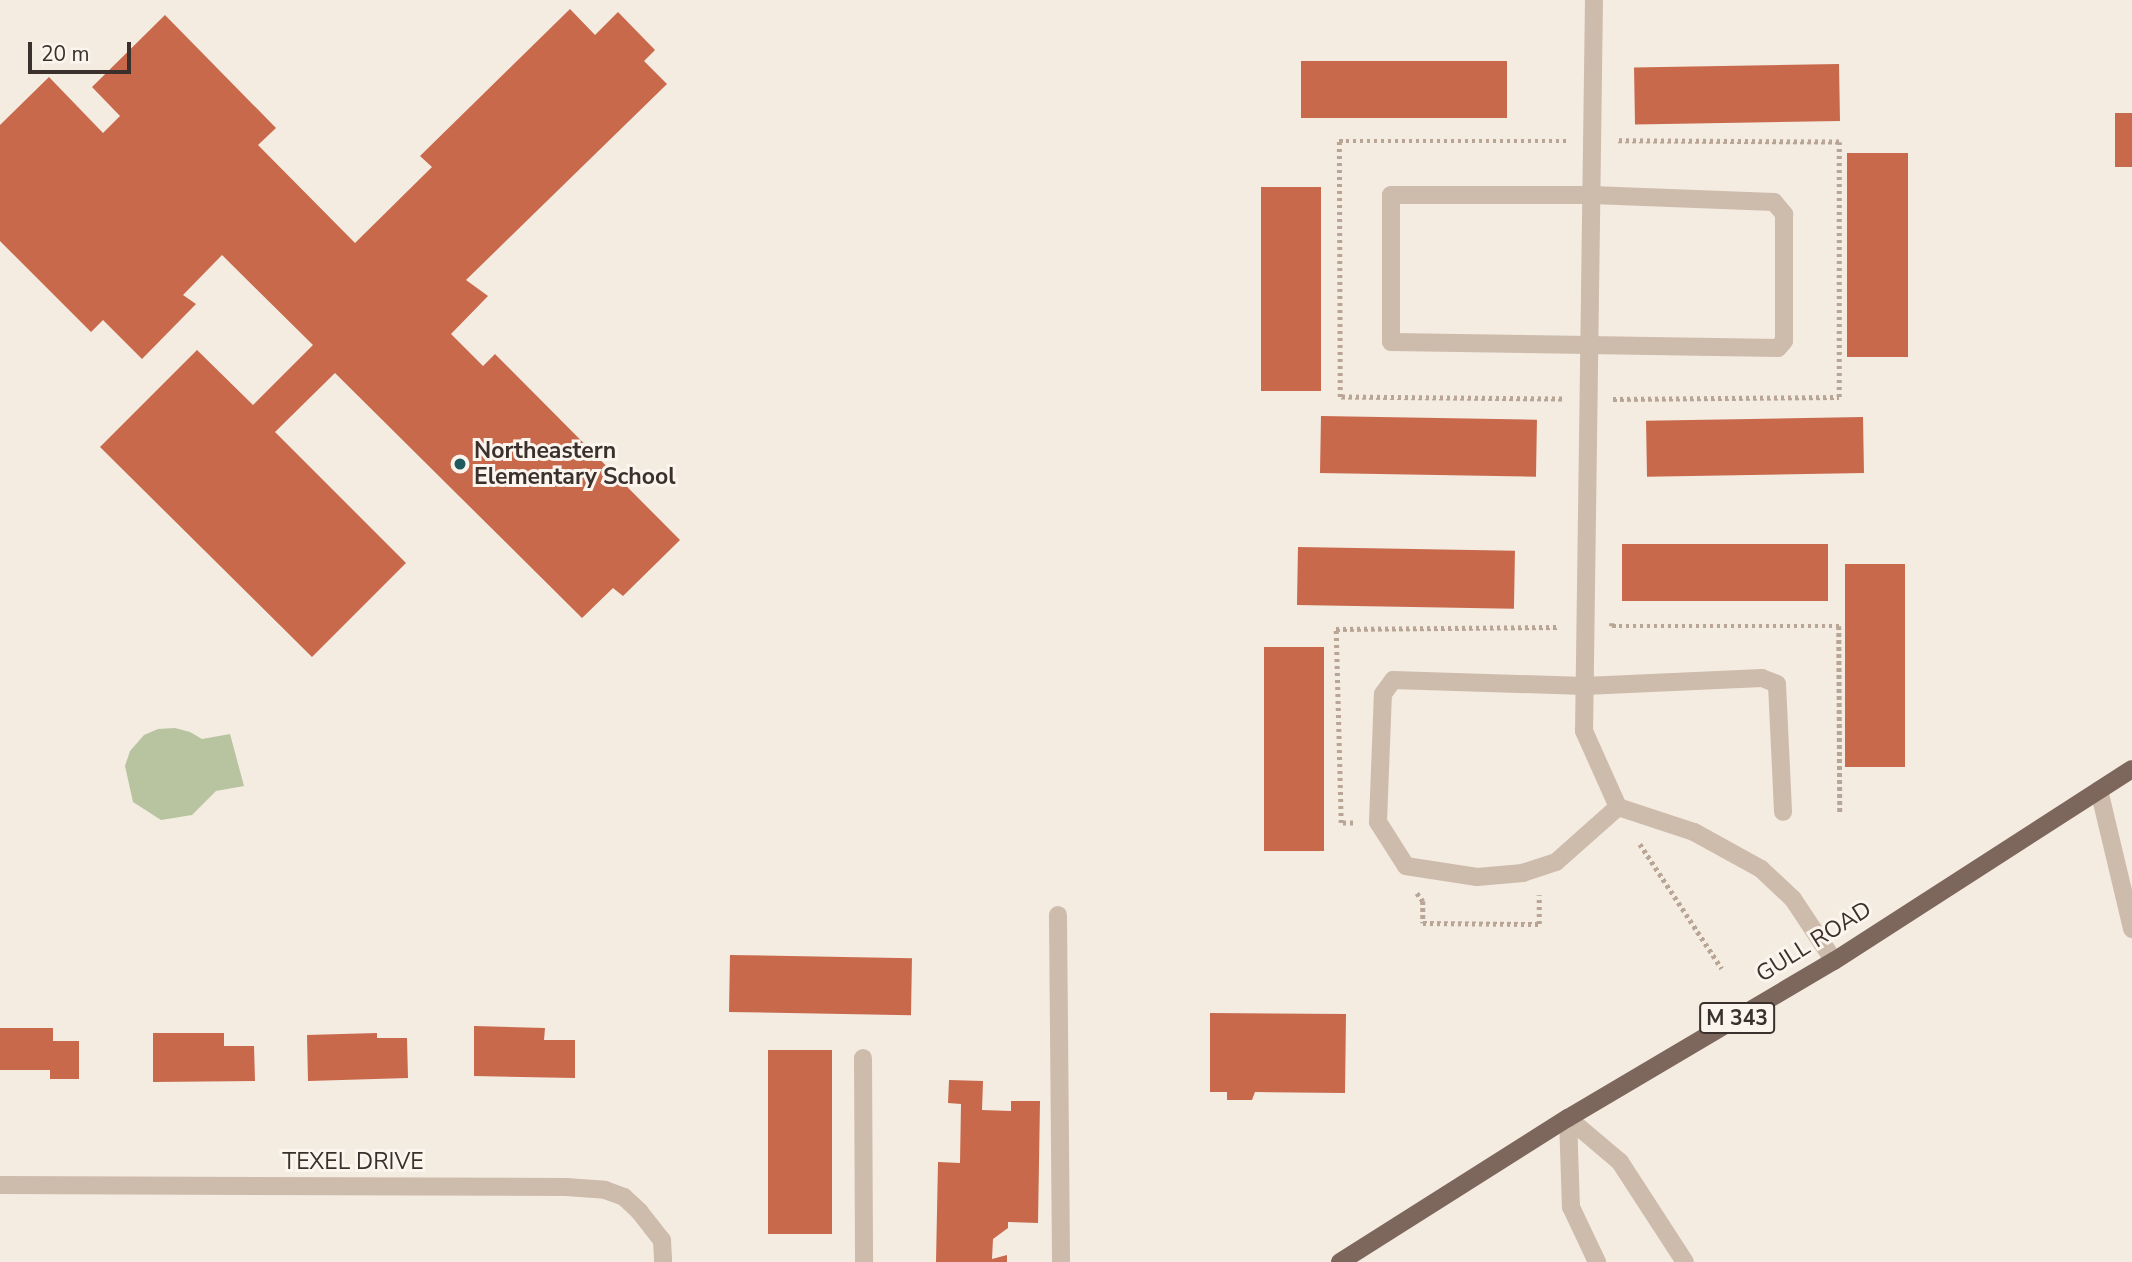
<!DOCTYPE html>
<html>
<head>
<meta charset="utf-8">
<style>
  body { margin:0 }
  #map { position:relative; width:2132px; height:1262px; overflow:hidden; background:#f4ebe1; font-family:"Nunito Sans",sans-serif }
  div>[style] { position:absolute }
  .green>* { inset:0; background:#b8c4a0 }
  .building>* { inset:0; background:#c8694b; transform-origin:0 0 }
  .path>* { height:4.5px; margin-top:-2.25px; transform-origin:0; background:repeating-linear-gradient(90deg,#b9a596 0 3.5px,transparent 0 7px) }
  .service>* { height:18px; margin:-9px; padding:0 9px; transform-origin:9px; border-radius:9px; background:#cdbbac }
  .minor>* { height:18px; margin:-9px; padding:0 9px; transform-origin:9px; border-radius:9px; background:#cdbbac }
  .primary>* { height:18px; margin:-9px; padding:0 9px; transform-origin:9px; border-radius:9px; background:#7d675c }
  .dots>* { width:19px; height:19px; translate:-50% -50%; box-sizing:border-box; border:4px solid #fbf5ee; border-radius:50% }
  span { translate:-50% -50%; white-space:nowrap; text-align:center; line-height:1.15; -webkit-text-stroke:6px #fbf5ee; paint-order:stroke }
  .shield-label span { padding:2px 5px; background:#fbf5ee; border:2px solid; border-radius:5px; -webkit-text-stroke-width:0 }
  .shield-label { font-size:21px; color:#3b302b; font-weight:700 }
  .poi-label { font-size:23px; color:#3b302b; font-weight:700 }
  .left { translate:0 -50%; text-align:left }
  .street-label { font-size:23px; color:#3b302b }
  .scale { position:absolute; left:28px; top:42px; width:103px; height:32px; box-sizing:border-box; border:4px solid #3b302b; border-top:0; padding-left:9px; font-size:21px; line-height:24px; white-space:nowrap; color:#3b302b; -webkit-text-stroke:5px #fbf5ee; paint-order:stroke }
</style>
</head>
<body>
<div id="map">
  <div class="green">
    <i style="clip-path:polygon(175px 728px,190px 732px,202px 739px,230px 734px,244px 786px,216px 791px,192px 815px,161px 820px,133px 802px,125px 766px,130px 751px,144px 735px,158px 729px)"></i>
  </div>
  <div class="building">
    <i style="clip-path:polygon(570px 9px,595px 35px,618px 12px,655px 50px,644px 61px,667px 84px,466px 280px,488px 296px,451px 334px,483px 366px,495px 354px,680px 540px,623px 596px,613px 588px,582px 618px,335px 373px,275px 432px,406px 563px,312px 657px,100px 447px,197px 350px,253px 405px,313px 345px,222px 255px,183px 295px,196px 304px,142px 359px,103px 320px,91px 332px,0 241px,0 125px,49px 77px,103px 133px,120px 116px,92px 87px,165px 15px,276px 128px,258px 145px,355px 243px,432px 167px,420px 156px)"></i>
    <i style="left:1301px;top:61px;width:206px;height:57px"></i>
    <i style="left:1839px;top:64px;width:57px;height:205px;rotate:89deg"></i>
    <i style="left:2115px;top:113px;width:17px;height:54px"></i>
    <i style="left:1847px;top:153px;width:61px;height:204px"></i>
    <i style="left:1261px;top:187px;width:60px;height:204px"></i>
    <i style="left:1321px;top:416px;width:216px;height:57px;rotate:1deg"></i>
    <i style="left:1863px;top:417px;width:56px;height:217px;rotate:89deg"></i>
    <i style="left:1622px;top:544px;width:206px;height:57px"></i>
    <i style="left:1298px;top:547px;width:217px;height:58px;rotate:1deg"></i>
    <i style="left:1845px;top:564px;width:60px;height:203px"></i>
    <i style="left:1264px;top:647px;width:60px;height:204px"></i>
    <i style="left:730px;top:955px;width:182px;height:57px;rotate:1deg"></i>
    <i style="clip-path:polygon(1210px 1013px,1346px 1014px,1345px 1093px,1255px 1092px,1252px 1100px,1227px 1100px,1227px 1092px,1210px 1092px)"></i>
    <i style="clip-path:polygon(474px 1026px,545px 1028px,544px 1040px,575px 1040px,575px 1078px,474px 1076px)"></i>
    <i style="clip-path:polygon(0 1028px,53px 1028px,53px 1041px,79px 1041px,79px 1079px,50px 1079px,50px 1070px,0 1070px)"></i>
    <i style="clip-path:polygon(153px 1033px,224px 1033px,224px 1046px,254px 1046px,255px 1081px,153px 1082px)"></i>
    <i style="clip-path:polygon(377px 1033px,377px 1038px,407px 1038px,408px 1078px,308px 1081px,307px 1035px)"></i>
    <i style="left:768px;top:1050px;width:64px;height:184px"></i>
    <i style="clip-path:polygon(949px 1080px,983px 1081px,982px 1110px,1011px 1111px,1011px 1101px,1040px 1101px,1038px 1223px,1008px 1222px,1008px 1228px,993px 1239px,992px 1259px,1007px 1255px,1007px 1262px,936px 1262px,938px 1162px,960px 1163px,961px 1104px,948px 1103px)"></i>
  </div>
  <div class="path">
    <i style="left:1562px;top:399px;width:222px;rotate:-179.5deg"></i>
    <i style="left:1340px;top:397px;width:256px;rotate:-90.2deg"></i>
    <i style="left:1339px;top:141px;width:229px"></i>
    <i style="left:1613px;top:399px;width:226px;rotate:-0.5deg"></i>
    <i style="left:1839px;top:397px;width:255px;rotate:-90deg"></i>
    <i style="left:1839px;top:142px;width:222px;rotate:-179.7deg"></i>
    <i style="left:1612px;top:623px;width:3px;rotate:90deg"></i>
    <i style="left:1612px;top:626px;width:227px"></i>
    <i style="left:1839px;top:626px;width:186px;rotate:89.7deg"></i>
    <i style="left:1353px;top:823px;width:12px;rotate:180deg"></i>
    <i style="left:1341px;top:823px;width:194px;rotate:-91.5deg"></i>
    <i style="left:1336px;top:629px;width:223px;rotate:-0.5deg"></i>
    <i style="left:1640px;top:844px;width:149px;rotate:56.7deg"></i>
    <i style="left:1417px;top:893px;width:10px;rotate:53deg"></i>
    <i style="left:1423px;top:901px;width:22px;rotate:90deg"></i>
    <i style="left:1423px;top:923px;width:116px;rotate:0.5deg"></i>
    <i style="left:1539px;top:924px;width:29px;rotate:-90deg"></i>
  </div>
  <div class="service">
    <i style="left:1391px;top:195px;width:201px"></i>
    <i style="left:1592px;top:195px;width:182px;rotate:2.2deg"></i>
    <i style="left:1774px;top:202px;width:16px;rotate:50deg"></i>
    <i style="left:1784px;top:214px;width:127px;rotate:90deg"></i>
    <i style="left:1784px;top:341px;width:9px;rotate:131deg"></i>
    <i style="left:1778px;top:348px;width:387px;rotate:-179.1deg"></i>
    <i style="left:1391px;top:342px;width:147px;rotate:-90deg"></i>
    <i style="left:1618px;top:807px;width:83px;rotate:138.4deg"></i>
    <i style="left:1556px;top:862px;width:35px;rotate:162deg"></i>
    <i style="left:1523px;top:873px;width:46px;rotate:175deg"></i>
    <i style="left:1477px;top:877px;width:72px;rotate:-171.2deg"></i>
    <i style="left:1406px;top:866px;width:52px;rotate:-122.5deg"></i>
    <i style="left:1378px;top:822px;width:128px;rotate:-87.8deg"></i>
    <i style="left:1383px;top:694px;width:17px;rotate:-54deg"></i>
    <i style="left:1393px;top:680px;width:192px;rotate:1.8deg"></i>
    <i style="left:1585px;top:686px;width:177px;rotate:-2.6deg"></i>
    <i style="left:1762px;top:678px;width:16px;rotate:22deg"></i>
    <i style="left:1777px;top:684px;width:128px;rotate:87.3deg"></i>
    <i style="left:1058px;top:915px;width:347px;rotate:89.5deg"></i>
    <i style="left:863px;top:1058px;width:204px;rotate:89.7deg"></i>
  </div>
  <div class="minor">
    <i style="left:1594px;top:0;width:731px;rotate:90.78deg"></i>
    <i style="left:1584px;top:731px;width:83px;rotate:65.9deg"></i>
    <i style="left:1618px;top:807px;width:80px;rotate:18.2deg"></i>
    <i style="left:1694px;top:832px;width:77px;rotate:28.9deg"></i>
    <i style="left:1761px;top:869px;width:44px;rotate:43.2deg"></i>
    <i style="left:1793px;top:899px;width:74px;rotate:56.5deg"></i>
    <i style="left:2099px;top:790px;width:143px;rotate:76.6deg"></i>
    <i style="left:1568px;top:1118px;width:68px;rotate:40.2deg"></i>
    <i style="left:1620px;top:1162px;width:119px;rotate:57deg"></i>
    <i style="left:1568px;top:1118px;width:89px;rotate:88.1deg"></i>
    <i style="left:1571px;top:1207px;width:61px;rotate:64.7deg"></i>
    <i style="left:0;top:1185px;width:566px;rotate:0.2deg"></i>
    <i style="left:566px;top:1187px;width:39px;rotate:4deg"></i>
    <i style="left:605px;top:1190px;width:20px;rotate:20deg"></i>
    <i style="left:624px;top:1197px;width:21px;rotate:43deg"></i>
    <i style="left:639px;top:1211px;width:37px;rotate:52deg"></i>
    <i style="left:662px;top:1240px;width:22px;rotate:87deg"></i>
  </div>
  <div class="primary">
    <i style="left:1340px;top:1262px;width:270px;rotate:-32.3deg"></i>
    <i style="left:1568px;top:1118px;width:309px;rotate:-30.6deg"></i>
    <i style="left:1834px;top:961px;width:354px;rotate:-32.8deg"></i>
  </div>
  <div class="dots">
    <i style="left:460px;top:464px;background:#1f5a5e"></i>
  </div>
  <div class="shield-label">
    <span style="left:1737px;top:1018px">M 343</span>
  </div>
  <div class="poi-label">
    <span class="left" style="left:474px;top:464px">Northeastern<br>Elementary School</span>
  </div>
  <div class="street-label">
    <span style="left:1814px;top:942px;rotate:-32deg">GULL ROAD</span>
    <span style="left:353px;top:1162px">TEXEL DRIVE</span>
  </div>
  <div class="scale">20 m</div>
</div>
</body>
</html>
